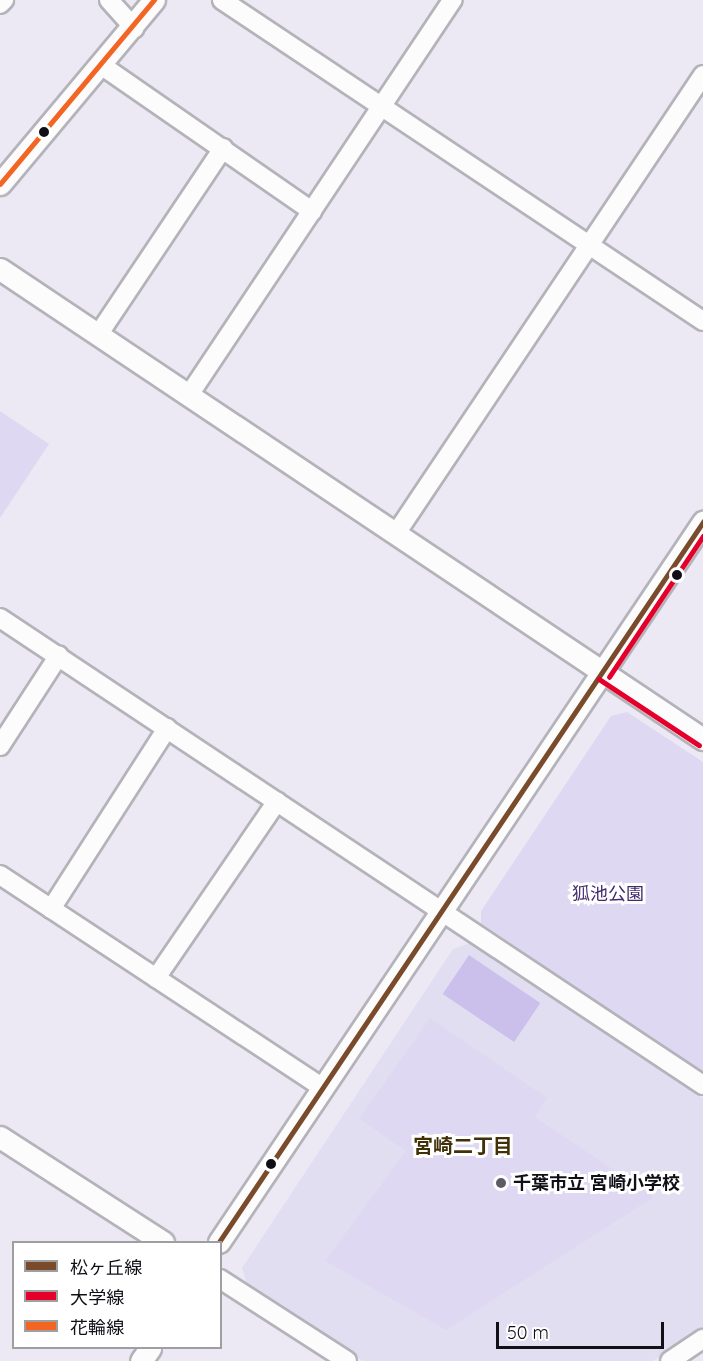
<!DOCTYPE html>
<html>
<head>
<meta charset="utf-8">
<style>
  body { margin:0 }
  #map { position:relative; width:703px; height:1361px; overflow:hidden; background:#ece9f4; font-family:Quicksand,"Noto Sans JP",sans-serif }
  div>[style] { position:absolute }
  .built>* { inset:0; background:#e2def1 }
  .green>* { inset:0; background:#ded8f2 }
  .water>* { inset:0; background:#cbc0ec; transform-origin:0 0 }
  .roads { filter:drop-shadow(2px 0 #b4b3ba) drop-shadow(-2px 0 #b4b3ba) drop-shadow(0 2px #b4b3ba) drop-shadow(0 -2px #b4b3ba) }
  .minor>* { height:18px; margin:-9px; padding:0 9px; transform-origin:9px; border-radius:9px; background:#fcfcfd }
  .tertiary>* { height:21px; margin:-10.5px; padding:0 10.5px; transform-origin:10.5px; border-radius:10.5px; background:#fcfcfd }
  .bus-1>* { height:4.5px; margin:-2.25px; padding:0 2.25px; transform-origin:2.25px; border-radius:2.25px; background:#7a4b2a }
  .bus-2>* { height:4.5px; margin:-2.25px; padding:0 2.25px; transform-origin:2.25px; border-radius:2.25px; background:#e4002b }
  .bus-3>* { height:4.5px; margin:-2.25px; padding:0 2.25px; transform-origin:2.25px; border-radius:2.25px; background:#f26522 }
  .dots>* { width:16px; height:16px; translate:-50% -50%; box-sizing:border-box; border:3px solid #fff; border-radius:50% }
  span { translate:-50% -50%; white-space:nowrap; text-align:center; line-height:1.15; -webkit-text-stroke:6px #fff; paint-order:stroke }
  .park-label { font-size:18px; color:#422a6f }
  .poi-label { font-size:18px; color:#100f15; font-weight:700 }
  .left { translate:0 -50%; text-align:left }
  .neighbourhood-label { font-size:20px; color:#413007; font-weight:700 }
  .legend { position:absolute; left:12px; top:1241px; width:210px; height:108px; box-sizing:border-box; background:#fff; border:2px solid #9f9fa1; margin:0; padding:8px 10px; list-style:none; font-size:18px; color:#100f15 }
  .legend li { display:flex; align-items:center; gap:12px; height:30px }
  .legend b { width:30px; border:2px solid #9f9fa1 }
  .scale { position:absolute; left:496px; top:1322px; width:168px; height:27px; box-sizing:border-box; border:3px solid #100f15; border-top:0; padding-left:8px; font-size:18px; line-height:21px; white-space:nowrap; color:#100f15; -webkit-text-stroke:4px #fff; paint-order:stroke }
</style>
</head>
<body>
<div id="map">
  <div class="built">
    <i style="clip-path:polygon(470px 943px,703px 1098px,703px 1327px,653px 1361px,362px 1361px,247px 1284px,242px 1268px,453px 949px)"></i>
  </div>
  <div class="green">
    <i style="clip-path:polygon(0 411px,49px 444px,0 518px)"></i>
    <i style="clip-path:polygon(627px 712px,703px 762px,703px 1073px,481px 923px,481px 911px,611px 716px)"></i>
    <i style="clip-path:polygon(430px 1018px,547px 1098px,535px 1117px,654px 1197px,446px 1330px,325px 1261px,406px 1151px,359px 1119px)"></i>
  </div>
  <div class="water">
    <i style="left:469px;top:955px;width:86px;height:47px;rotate:34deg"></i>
  </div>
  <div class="roads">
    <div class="minor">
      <i style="left:109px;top:0;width:38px;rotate:48deg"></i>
      <i style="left:222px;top:0;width:578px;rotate:33.72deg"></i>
      <i style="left:0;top:4px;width:6px;rotate:-45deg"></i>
      <i style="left:101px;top:65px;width:257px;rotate:34.7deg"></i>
      <i style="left:98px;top:335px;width:225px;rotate:-56.2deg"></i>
      <i style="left:189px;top:395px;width:475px;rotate:-56.3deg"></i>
      <i style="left:397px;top:532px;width:550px;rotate:-56.19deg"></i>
      <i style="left:0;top:618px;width:844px;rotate:33.6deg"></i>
      <i style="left:0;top:746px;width:108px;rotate:-57deg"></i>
      <i style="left:0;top:875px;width:388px;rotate:33.4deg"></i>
      <i style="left:51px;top:909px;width:215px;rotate:-57.3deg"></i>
      <i style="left:156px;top:978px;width:214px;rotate:-55.6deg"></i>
      <i style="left:220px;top:1279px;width:151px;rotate:32.8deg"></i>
      <i style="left:670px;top:1361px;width:40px;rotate:-34deg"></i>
    </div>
    <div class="tertiary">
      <i style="left:0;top:184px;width:240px;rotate:-50.1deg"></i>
      <i style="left:0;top:269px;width:846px;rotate:33.77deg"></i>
      <i style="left:0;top:1137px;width:194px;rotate:32.8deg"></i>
      <i style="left:219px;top:1242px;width:868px;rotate:-56.09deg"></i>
      <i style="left:141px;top:1361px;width:16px;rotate:-55deg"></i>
    </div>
  </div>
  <div class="bus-1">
    <i style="left:219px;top:1242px;width:868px;rotate:-56.09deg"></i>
  </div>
  <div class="bus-2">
    <i style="left:609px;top:677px;width:169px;rotate:-56.3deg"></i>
    <i style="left:599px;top:679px;width:120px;rotate:33.4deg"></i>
  </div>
  <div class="bus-3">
    <i style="left:0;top:184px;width:240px;rotate:-50.1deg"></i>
  </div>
  <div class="dots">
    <i style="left:44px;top:132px;background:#100f15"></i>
    <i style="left:677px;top:575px;background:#100f15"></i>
    <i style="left:271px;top:1164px;background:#100f15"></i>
    <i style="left:501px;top:1183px;background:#5d5b63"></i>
  </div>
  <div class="park-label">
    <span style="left:608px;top:894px">狐池公園</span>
  </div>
  <div class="poi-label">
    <span class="left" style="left:513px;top:1183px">千葉市立 宮崎小学校</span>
  </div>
  <div class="neighbourhood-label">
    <span style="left:463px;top:1145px">宮崎二丁目</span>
  </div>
  <ul class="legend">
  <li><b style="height:8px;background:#7a4b2a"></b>松ヶ丘線</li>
  <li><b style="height:8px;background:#e4002b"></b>大学線</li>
  <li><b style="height:8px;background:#f26522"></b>花輪線</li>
  </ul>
  <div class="scale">50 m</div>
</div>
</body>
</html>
